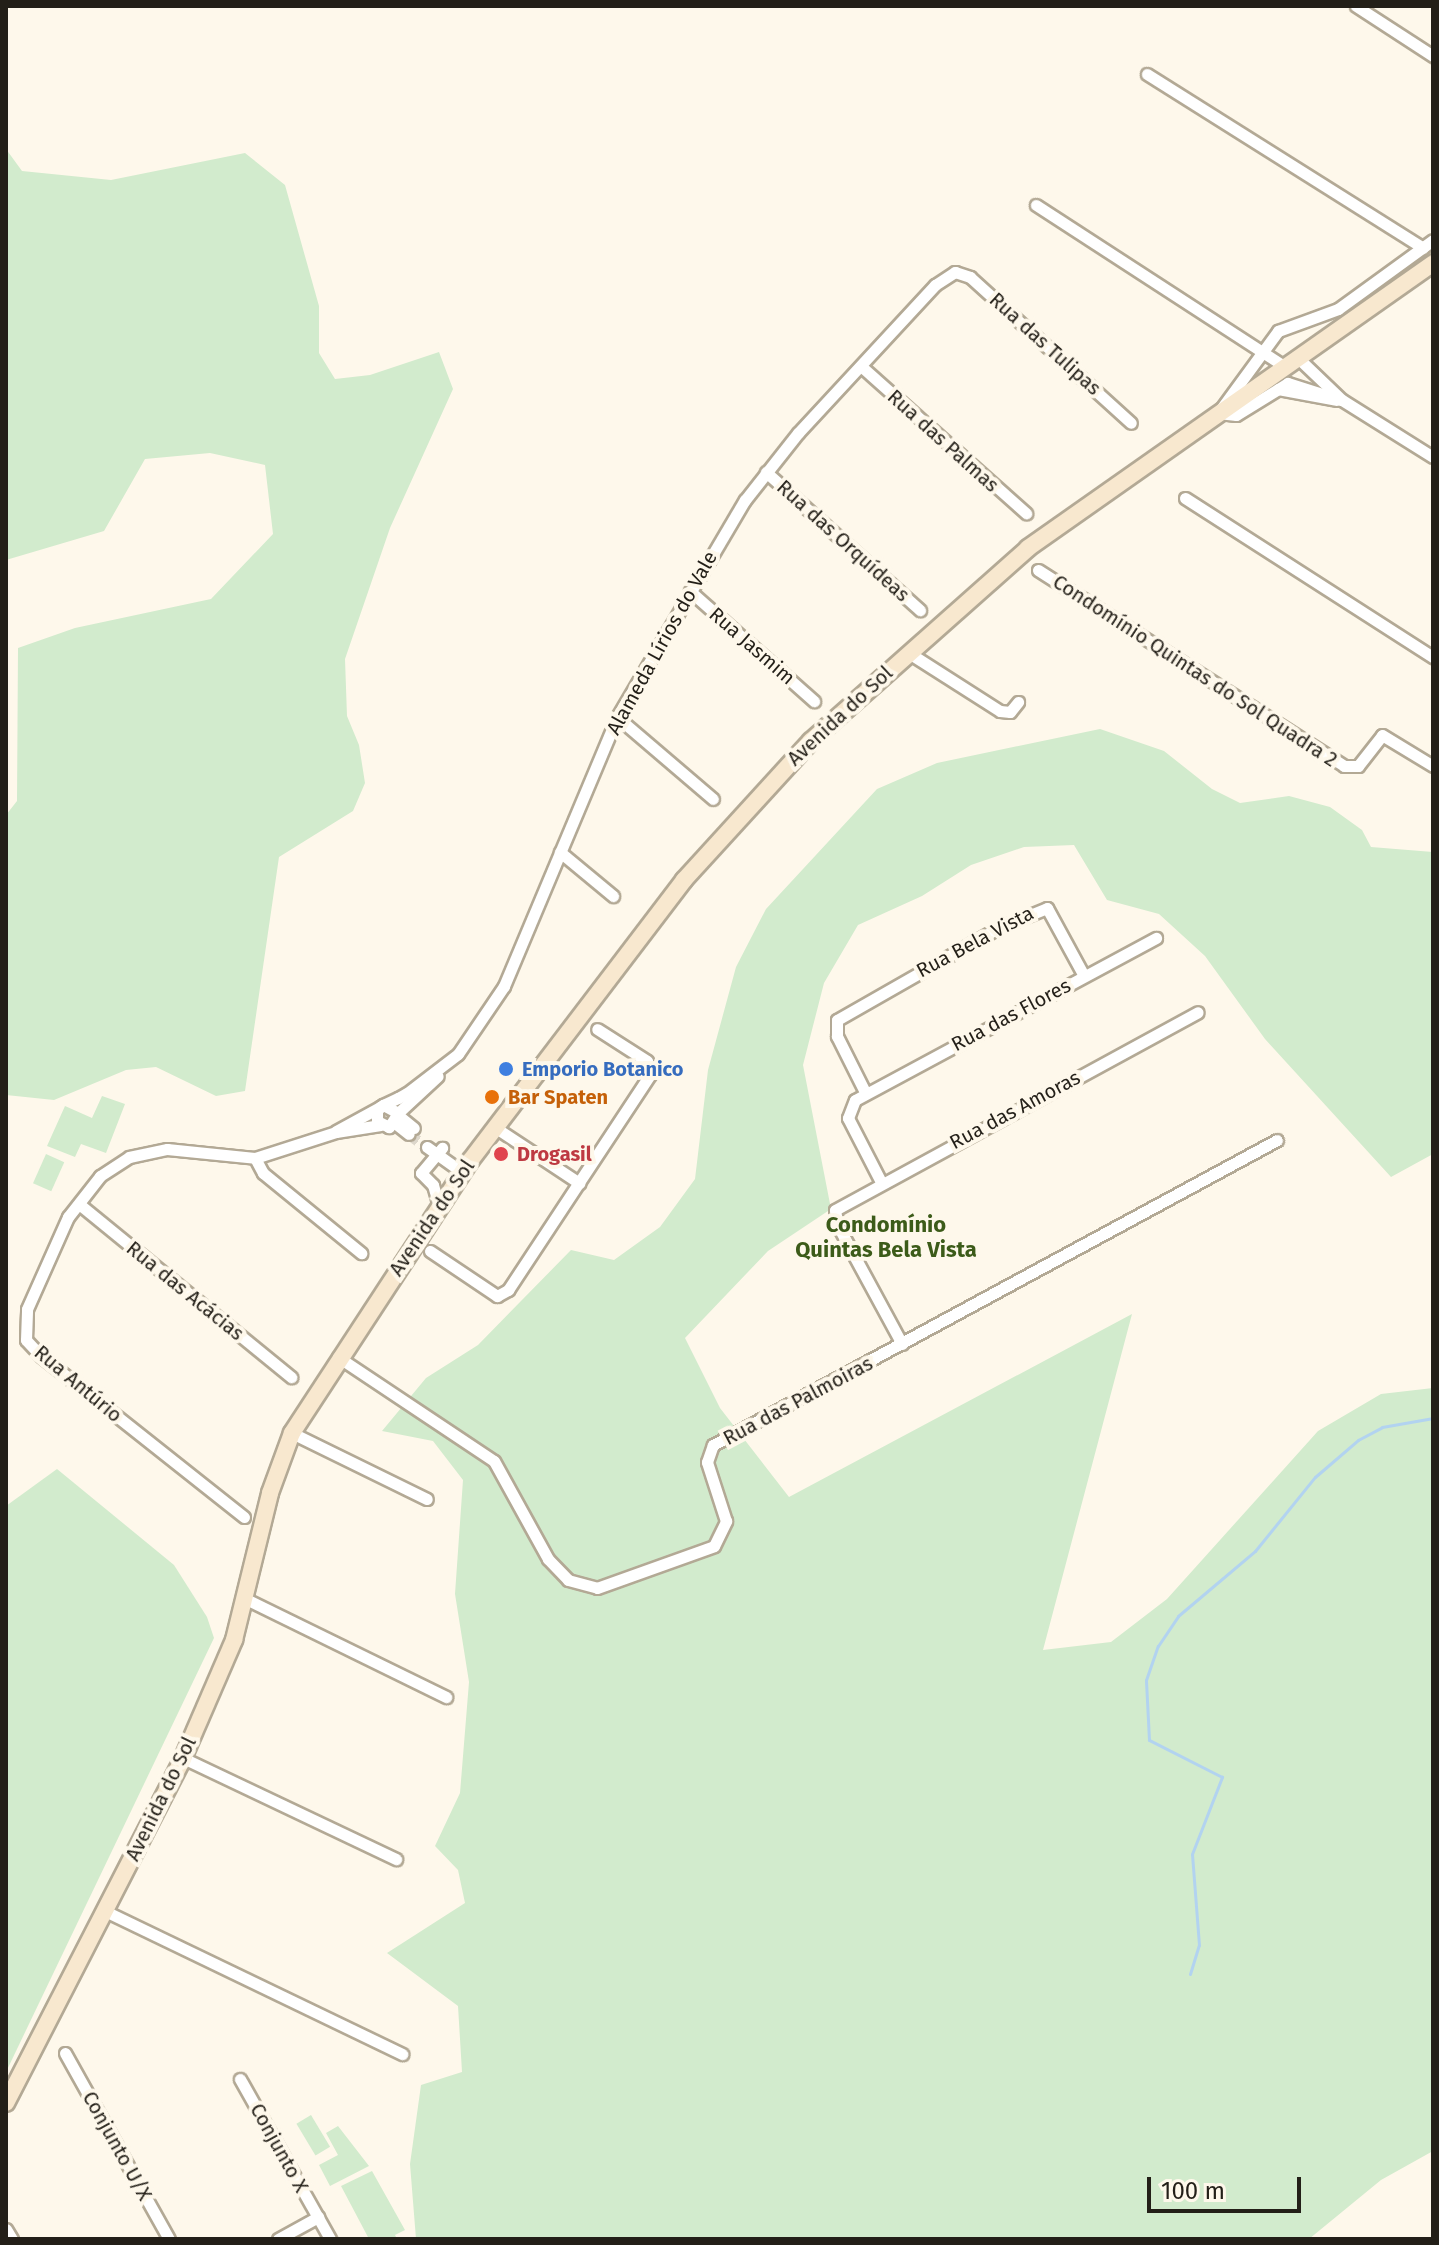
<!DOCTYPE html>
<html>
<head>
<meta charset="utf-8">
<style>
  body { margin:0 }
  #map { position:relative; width:1439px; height:2245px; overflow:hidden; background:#fef8eb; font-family:"Fira Sans",sans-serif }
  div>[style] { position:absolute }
  .green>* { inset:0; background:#d2ebcd; transform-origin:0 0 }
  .stream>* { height:3px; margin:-1.5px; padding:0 1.5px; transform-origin:1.5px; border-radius:1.5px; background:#b2d3f0 }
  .street-tunnel>* { height:11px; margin-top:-5.5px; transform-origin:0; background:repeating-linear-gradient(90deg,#ddd7cb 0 11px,transparent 0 16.5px) }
  .roads { filter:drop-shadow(2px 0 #b3a995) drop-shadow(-2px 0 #b3a995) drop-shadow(0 2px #b3a995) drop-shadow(0 -2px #b3a995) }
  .street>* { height:11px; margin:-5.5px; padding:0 5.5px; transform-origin:5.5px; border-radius:5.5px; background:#fff }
  .secondary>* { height:16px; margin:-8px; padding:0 8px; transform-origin:8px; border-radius:8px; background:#f8e8cf }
  .dots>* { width:22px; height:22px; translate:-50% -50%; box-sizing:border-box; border:4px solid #fef8eb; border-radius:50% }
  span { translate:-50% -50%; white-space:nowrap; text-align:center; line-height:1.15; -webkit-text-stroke:8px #fef8eb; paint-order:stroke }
  .street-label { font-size:20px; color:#231f18 }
  .shop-label { font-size:20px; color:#366cbe; font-weight:700 }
  .left { translate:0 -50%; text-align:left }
  .food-label { font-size:20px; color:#c56008; font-weight:700 }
  .health-label { font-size:20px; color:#be3a42; font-weight:700 }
  .neighbourhood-label { font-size:22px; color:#3c5b19; font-weight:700 }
  .frame { position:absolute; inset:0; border:8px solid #231f18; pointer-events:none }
  .scale { position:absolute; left:1147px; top:2177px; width:154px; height:36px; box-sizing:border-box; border:4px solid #231f18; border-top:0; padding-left:10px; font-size:24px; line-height:28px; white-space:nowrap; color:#231f18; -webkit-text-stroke:6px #fef8eb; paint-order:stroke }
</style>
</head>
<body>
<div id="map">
  <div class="green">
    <i style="clip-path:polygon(6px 149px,22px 171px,111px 180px,245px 153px,285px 185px,319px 306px,319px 353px,335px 379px,370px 375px,439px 352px,453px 389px,390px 528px,345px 659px,347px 716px,359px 745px,365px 783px,353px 811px,279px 857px,245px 1091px,216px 1096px,156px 1067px,126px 1070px,54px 1100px,6px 1095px,6px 815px,17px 801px,18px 648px,75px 628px,211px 599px,273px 534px,265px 465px,210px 453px,145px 459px,104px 531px,6px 560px)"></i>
    <i style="clip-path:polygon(1100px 729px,1164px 751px,1212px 789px,1240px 803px,1289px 796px,1330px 807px,1362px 830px,1371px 847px,1433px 852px,1433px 1154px,1391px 1177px,1265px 1039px,1205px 956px,1159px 914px,1107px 900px,1074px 845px,1024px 847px,971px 865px,922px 896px,858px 925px,824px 983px,803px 1065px,831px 1209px,768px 1251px,685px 1338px,720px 1408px,789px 1497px,1132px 1314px,1043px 1650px,1111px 1642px,1167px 1599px,1318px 1431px,1381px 1394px,1433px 1388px,1433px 2151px,1381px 2180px,1309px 2239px,416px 2239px,410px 2164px,421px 2085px,462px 2072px,458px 2006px,387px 1953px,465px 1903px,458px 1870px,435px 1846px,460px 1793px,469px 1682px,455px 1594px,463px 1480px,433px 1441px,382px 1431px,426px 1378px,478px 1345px,571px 1250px,614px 1260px,660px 1227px,695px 1179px,708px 1070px,736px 967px,766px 909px,877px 789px,937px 763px)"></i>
    <i style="clip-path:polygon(102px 1096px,125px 1104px,106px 1153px,81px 1144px,75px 1157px,47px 1146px,65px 1106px,92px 1118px)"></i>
    <i style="left:46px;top:1154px;width:20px;height:32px;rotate:24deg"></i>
    <i style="clip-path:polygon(57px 1469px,174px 1565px,207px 1617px,214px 1638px,6px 2072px,6px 1506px)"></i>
    <i style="left:311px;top:2115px;width:37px;height:17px;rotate:59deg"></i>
    <i style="clip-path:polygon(338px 2126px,369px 2166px,330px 2186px,319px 2165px,338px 2155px,326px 2133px)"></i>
    <i style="clip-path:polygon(372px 2171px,405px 2230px,395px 2235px,397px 2239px,369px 2239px,341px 2186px)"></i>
  </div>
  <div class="stream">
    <i style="left:1190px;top:1974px;width:30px;rotate:-73deg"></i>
    <i style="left:1199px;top:1945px;width:91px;rotate:-94.4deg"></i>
    <i style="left:1192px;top:1854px;width:83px;rotate:-68.7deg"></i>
    <i style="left:1222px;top:1777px;width:82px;rotate:-153.1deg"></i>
    <i style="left:1149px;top:1740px;width:60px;rotate:-92.9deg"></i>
    <i style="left:1146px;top:1680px;width:36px;rotate:-71deg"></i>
    <i style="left:1158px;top:1646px;width:36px;rotate:-56deg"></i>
    <i style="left:1178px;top:1616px;width:101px;rotate:-40.2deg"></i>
    <i style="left:1255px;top:1551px;width:95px;rotate:-51deg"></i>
    <i style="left:1315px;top:1477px;width:57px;rotate:-40.7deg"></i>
    <i style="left:1358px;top:1440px;width:27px;rotate:-28deg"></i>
    <i style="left:1382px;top:1427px;width:52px;rotate:-10deg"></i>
  </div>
  <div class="street-tunnel">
    <i style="left:409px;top:1134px;width:22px;rotate:36deg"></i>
  </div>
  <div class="roads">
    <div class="street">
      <i style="left:1356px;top:6px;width:92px;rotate:33deg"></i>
      <i style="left:1147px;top:74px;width:326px;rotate:32.2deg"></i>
      <i style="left:1036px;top:205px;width:297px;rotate:33deg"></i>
      <i style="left:1298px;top:358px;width:61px;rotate:43.7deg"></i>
      <i style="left:1342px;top:400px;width:107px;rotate:32.1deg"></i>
      <i style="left:862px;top:367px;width:220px;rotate:41.7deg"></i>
      <i style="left:1278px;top:389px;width:59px;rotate:10.7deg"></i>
      <i style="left:1341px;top:400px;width:56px;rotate:-162.2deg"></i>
      <i style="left:1288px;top:383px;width:61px;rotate:148.4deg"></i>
      <i style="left:1236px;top:415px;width:18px;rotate:-174deg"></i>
      <i style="left:1218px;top:413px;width:102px;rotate:-53.8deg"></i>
      <i style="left:1278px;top:331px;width:64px;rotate:-20.1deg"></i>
      <i style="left:1338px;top:309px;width:117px;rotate:-36deg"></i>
      <i style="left:766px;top:472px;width:207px;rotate:41.9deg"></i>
      <i style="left:1185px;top:498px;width:295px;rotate:32.7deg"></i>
      <i style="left:1038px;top:570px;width:363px;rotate:32.6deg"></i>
      <i style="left:1344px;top:766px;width:14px"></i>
      <i style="left:1358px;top:766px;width:39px;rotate:-52deg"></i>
      <i style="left:1382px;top:735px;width:60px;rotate:31.3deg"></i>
      <i style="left:690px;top:591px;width:166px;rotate:41.6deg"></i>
      <i style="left:909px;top:653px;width:108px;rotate:32.5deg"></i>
      <i style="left:1000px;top:711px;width:10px;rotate:6deg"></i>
      <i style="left:1010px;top:712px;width:13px;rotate:-51deg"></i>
      <i style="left:617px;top:717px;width:126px;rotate:40.5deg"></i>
      <i style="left:560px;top:852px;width:69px;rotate:39.7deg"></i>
      <i style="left:865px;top:1092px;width:63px;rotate:-116.6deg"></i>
      <i style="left:837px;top:1036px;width:16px;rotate:-90deg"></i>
      <i style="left:837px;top:1020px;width:185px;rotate:-29.7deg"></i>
      <i style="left:998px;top:928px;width:53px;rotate:-22.2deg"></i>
      <i style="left:1047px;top:908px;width:77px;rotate:61.4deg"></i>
      <i style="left:383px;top:1105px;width:17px;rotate:28deg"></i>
      <i style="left:398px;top:1113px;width:17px;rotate:123deg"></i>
      <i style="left:389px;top:1127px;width:13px;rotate:-153deg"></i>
      <i style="left:377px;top:1121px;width:10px;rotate:-90deg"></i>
      <i style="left:377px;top:1111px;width:5px;rotate:-53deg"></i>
      <i style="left:380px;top:1107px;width:4px;rotate:-34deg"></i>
      <i style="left:383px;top:1105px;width:17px;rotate:-25deg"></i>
      <i style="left:398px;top:1098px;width:10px;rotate:-29deg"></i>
      <i style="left:407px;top:1093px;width:64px;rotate:-37.4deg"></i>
      <i style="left:458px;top:1054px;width:82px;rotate:-55.9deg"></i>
      <i style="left:504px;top:986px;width:292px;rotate:-67.2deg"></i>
      <i style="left:617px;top:717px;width:252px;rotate:-59.5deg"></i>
      <i style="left:745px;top:500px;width:85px;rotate:-51.7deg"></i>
      <i style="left:798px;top:433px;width:202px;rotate:-47.2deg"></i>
      <i style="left:935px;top:285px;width:24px;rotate:-33deg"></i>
      <i style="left:955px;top:272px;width:16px;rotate:18deg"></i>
      <i style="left:970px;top:277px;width:217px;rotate:42.2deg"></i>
      <i style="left:398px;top:1113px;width:54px;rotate:-42.8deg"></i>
      <i style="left:399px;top:1116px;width:19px;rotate:39deg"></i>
      <i style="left:396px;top:1124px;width:16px;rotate:38deg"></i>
      <i style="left:496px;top:1128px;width:100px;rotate:33.5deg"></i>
      <i style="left:336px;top:1131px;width:50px;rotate:-28.6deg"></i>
      <i style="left:427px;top:1147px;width:43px;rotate:35.5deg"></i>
      <i style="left:255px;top:1158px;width:17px;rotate:62deg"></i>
      <i style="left:263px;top:1173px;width:127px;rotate:39.2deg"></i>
      <i style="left:881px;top:1182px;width:72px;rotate:-117.3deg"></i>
      <i style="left:848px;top:1118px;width:19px;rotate:-69deg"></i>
      <i style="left:855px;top:1100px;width:342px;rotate:-28.3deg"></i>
      <i style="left:79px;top:1204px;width:274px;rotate:39.2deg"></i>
      <i style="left:439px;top:1206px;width:22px;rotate:-106deg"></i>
      <i style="left:433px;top:1185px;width:17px;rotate:-135deg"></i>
      <i style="left:421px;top:1173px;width:33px;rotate:-50deg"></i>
      <i style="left:430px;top:1251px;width:81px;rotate:33.9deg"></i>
      <i style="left:497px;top:1296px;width:13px;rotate:-29deg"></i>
      <i style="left:508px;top:1290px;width:258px;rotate:-56.6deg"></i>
      <i style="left:650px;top:1075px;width:14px;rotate:-102deg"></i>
      <i style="left:647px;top:1061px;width:59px;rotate:-147.4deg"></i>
      <i style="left:902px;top:1344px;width:134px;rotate:-118.5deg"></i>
      <i style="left:838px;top:1226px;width:16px;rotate:-101deg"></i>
      <i style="left:835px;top:1210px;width:413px;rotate:-28.6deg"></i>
      <i style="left:338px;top:1357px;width:187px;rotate:33.7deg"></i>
      <i style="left:494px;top:1461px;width:112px;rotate:61.1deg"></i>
      <i style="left:548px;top:1559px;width:29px;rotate:46deg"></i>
      <i style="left:568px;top:1580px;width:30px;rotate:15deg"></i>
      <i style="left:597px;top:1588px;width:124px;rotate:-19.7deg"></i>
      <i style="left:714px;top:1546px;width:28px;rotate:-64deg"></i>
      <i style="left:726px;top:1521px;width:62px;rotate:-107.9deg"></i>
      <i style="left:707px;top:1462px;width:18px;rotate:-71deg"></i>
      <i style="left:713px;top:1445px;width:641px;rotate:-28.4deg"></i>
      <i style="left:292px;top:1433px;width:150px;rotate:26.1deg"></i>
      <i style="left:244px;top:1517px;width:259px;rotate:-141.6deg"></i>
      <i style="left:41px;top:1356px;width:22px;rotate:-133deg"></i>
      <i style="left:26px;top:1340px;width:31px;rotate:-88deg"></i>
      <i style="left:27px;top:1309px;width:101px;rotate:-66deg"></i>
      <i style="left:68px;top:1217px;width:52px;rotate:-52deg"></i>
      <i style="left:100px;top:1176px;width:35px;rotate:-33deg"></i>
      <i style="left:129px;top:1157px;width:39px;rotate:-12deg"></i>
      <i style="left:167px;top:1149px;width:88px;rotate:5.8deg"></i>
      <i style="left:255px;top:1158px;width:85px;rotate:-17.8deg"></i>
      <i style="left:336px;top:1132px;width:45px;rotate:-9deg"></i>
      <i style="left:246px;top:1599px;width:223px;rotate:26.1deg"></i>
      <i style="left:183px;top:1758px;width:236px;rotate:25.4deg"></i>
      <i style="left:105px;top:1911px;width:330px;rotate:25.7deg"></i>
      <i style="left:65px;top:2053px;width:213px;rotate:60.8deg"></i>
      <i style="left:240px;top:2079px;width:184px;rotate:60.6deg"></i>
      <i style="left:6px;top:2229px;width:12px;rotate:59deg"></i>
      <i style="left:278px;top:2239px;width:46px;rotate:-28.8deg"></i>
    </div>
    <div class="secondary">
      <i style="left:6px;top:2103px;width:388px;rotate:-62.8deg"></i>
      <i style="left:183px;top:1758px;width:129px;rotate:-66.6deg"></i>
      <i style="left:234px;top:1640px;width:151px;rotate:-76.2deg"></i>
      <i style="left:270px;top:1493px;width:64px;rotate:-69.9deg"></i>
      <i style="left:292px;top:1433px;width:325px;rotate:-56.8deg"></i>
      <i style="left:470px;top:1161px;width:353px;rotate:-52.7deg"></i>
      <i style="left:684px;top:880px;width:188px;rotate:-47.6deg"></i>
      <i style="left:811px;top:741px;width:290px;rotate:-41.6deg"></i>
      <i style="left:1028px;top:548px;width:495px;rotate:-35.1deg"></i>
    </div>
  </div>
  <div class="dots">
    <i style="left:506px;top:1069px;background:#3f7fe0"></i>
    <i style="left:492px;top:1097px;background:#e8710a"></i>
    <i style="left:501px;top:1154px;background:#e0444e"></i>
  </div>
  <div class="street-label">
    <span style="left:1045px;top:344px;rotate:42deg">Rua das Tulipas</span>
    <span style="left:943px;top:441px;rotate:42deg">Rua das Palmas</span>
    <span style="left:843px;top:541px;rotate:42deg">Rua das Orquídeas</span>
    <span style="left:662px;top:643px;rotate:-61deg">Alameda Lírios do Vale</span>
    <span style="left:752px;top:646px;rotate:41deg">Rua Jasmim</span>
    <span style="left:1195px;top:671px;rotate:33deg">Condomínio Quintas do Sol Quadra 2</span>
    <span style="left:840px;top:716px;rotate:-43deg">Avenida do Sol</span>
    <span style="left:975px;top:942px;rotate:-28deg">Rua Bela Vista</span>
    <span style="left:1011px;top:1015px;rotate:-28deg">Rua das Flores</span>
    <span style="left:1015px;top:1110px;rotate:-28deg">Rua das Amoras</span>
    <span style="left:432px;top:1218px;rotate:-56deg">Avenida do Sol</span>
    <span style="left:185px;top:1291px;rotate:39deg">Rua das Acácias</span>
    <span style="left:78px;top:1384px;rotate:40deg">Rua Antúrio</span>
    <span style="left:798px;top:1401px;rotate:-28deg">Rua das Palmoiras</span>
    <span style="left:161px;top:1799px;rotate:-64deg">Avenida do Sol</span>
    <span style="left:117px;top:2146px;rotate:61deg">Conjunto U/X</span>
    <span style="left:279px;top:2148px;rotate:61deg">Conjunto X</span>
  </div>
  <div class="shop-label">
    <span class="left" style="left:522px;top:1069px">Emporio Botanico</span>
  </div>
  <div class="food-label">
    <span class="left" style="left:508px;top:1097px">Bar Spaten</span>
  </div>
  <div class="health-label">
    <span class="left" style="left:517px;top:1154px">Drogasil</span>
  </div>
  <div class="neighbourhood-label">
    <span style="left:886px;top:1237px">Condomínio<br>Quintas Bela Vista</span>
  </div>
  <div class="frame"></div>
  <div class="scale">100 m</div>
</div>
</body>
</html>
